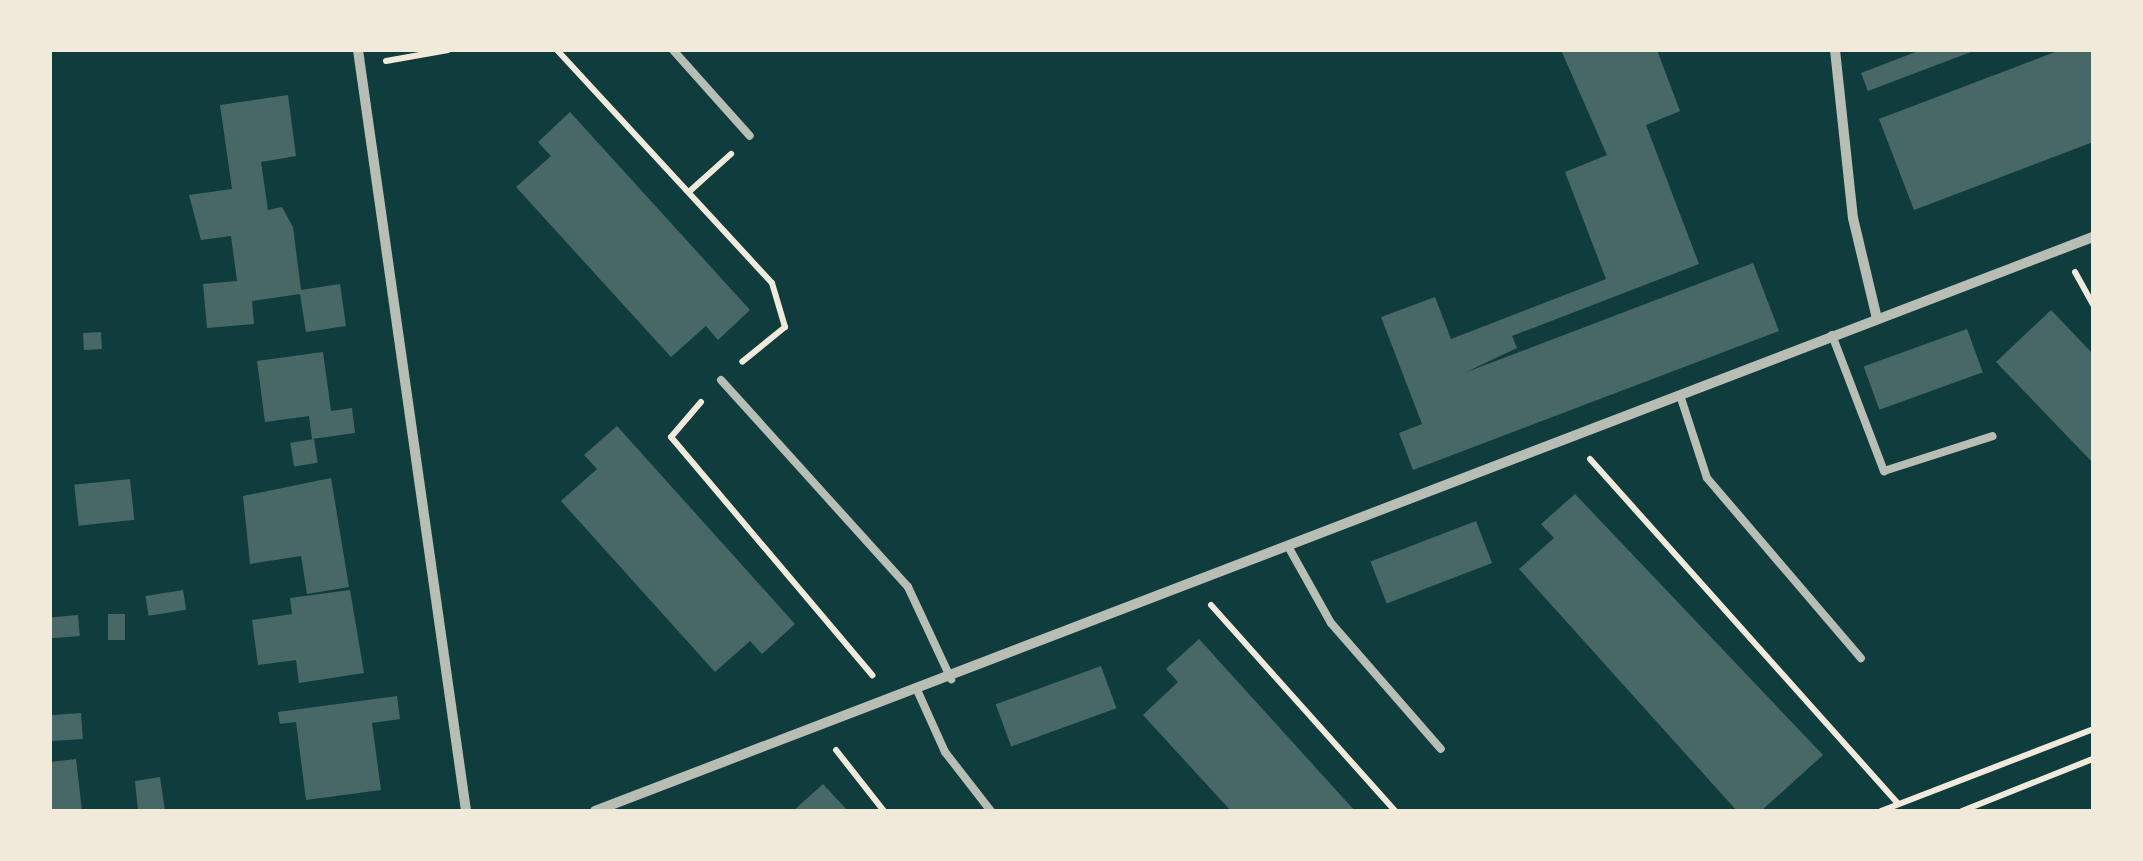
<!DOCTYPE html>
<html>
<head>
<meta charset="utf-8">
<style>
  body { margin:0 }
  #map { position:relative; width:2143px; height:861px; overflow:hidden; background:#0f3d3e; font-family:"Exo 2",sans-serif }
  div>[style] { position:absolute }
  .building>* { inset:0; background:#486865; transform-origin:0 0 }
  .path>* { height:6px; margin:-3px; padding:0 3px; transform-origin:3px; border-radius:3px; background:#f1e9da }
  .service>* { height:8px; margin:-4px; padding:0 4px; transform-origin:4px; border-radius:4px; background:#b8beb3 }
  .minor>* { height:10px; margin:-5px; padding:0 5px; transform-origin:5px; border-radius:5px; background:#b8beb3 }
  span { translate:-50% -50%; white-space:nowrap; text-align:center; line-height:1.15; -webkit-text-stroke:10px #f1e9da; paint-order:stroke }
  .frame { position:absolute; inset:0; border:52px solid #f1e9da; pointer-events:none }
</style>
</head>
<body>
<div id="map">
  <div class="building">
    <i style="clip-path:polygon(1561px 50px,1657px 50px,1680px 111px,1646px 125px,1699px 264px,1512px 336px,1517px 348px,1464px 373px,1753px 263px,1779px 331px,1413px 470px,1399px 433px,1422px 424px,1381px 317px,1435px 297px,1451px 339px,1606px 279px,1565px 172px,1607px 155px)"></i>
    <i style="clip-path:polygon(1921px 50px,1976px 50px,1868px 91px,1861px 73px)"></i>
    <i style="clip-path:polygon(2060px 50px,2093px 50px,2093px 142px,1914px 210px,1879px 119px)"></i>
    <i style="clip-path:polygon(288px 95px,296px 156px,261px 162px,268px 210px,282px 207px,293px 227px,301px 290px,340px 284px,346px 326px,306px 332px,300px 294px,252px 301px,254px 324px,207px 328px,203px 284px,237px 281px,231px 236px,201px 240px,189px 195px,232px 189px,220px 105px)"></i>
    <i style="clip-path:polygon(570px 112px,750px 310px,718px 340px,706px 326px,671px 357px,516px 187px,551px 156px,538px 142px)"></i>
    <i style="clip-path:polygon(2051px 310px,2093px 354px,2093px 463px,1996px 362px)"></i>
    <i style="left:1967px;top:329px;width:46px;height:110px;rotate:70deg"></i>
    <i style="left:101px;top:332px;width:17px;height:18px;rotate:87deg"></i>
    <i style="clip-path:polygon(323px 352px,331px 411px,352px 408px,355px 433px,312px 439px,309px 416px,265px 422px,257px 361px)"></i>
    <i style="clip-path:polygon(617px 426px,795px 624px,762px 654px,750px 641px,715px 672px,561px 501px,597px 469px,584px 455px)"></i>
    <i style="left:314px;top:439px;width:24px;height:24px;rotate:81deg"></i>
    <i style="clip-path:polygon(331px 478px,349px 587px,307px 594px,301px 556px,250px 564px,243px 496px)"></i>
    <i style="left:130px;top:479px;width:41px;height:56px;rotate:84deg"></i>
    <i style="clip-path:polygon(1575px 494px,1823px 755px,1761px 811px,1737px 811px,1519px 569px,1554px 538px,1541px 524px)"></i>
    <i style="left:1476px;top:521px;width:45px;height:113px;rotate:69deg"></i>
    <i style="left:183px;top:590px;width:20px;height:38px;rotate:81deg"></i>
    <i style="clip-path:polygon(350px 590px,364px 673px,299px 683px,296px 660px,258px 665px,252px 620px,292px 614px,290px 598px)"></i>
    <i style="left:108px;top:614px;width:17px;height:26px"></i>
    <i style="left:78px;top:615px;width:21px;height:28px;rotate:85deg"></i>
    <i style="clip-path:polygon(1199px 639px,1355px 811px,1231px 811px,1143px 715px,1178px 682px,1166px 669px)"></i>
    <i style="left:1101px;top:666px;width:45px;height:112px;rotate:70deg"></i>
    <i style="clip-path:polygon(397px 696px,400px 719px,372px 723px,381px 790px,306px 800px,296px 722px,280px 724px,278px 712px)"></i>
    <i style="left:81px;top:713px;width:26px;height:31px;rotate:86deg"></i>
    <i style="clip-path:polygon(76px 759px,82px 811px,50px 811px,50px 762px)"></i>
    <i style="clip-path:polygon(160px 777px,165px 811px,138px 811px,135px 781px)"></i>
    <i style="clip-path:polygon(823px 784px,848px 811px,793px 811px)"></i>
  </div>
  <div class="path">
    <i style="left:557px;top:50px;width:317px;rotate:47.3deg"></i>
    <i style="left:772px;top:283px;width:46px;rotate:73.5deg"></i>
    <i style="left:785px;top:327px;width:55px;rotate:140.9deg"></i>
    <i style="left:386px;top:61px;width:63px;rotate:-10.1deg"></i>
    <i style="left:691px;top:190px;width:54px;rotate:-42deg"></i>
    <i style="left:2075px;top:272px;width:37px;rotate:61deg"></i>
    <i style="left:701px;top:402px;width:46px;rotate:130.6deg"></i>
    <i style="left:671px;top:437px;width:312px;rotate:49.8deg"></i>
    <i style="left:1590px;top:459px;width:462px;rotate:48.2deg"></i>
    <i style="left:1211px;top:605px;width:276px;rotate:48.2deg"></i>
    <i style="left:836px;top:750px;width:78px;rotate:51.8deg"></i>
    <i style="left:1881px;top:811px;width:227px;rotate:-21.1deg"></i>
    <i style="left:1962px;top:811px;width:141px;rotate:-21.7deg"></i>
  </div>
  <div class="service">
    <i style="left:673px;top:50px;width:115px;rotate:48.2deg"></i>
    <i style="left:1832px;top:335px;width:146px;rotate:69.1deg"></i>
    <i style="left:1884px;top:471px;width:114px;rotate:-17.8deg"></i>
    <i style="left:721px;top:380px;width:279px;rotate:47.9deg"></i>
    <i style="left:908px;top:587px;width:102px;rotate:64.9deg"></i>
    <i style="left:1680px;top:395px;width:87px;rotate:72deg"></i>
    <i style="left:1707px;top:478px;width:237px;rotate:49.5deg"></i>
    <i style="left:1289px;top:548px;width:86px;rotate:60.8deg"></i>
    <i style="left:1331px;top:623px;width:167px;rotate:48.9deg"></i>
    <i style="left:918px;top:692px;width:66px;rotate:65.8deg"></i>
    <i style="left:945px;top:752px;width:75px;rotate:52.1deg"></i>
  </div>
  <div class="minor">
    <i style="left:358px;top:50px;width:769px;rotate:81.92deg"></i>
    <i style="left:1835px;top:50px;width:169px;rotate:83.9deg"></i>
    <i style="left:1853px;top:218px;width:104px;rotate:76.6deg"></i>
    <i style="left:595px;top:811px;width:1604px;rotate:-20.97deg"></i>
  </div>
  <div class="frame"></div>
</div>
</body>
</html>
